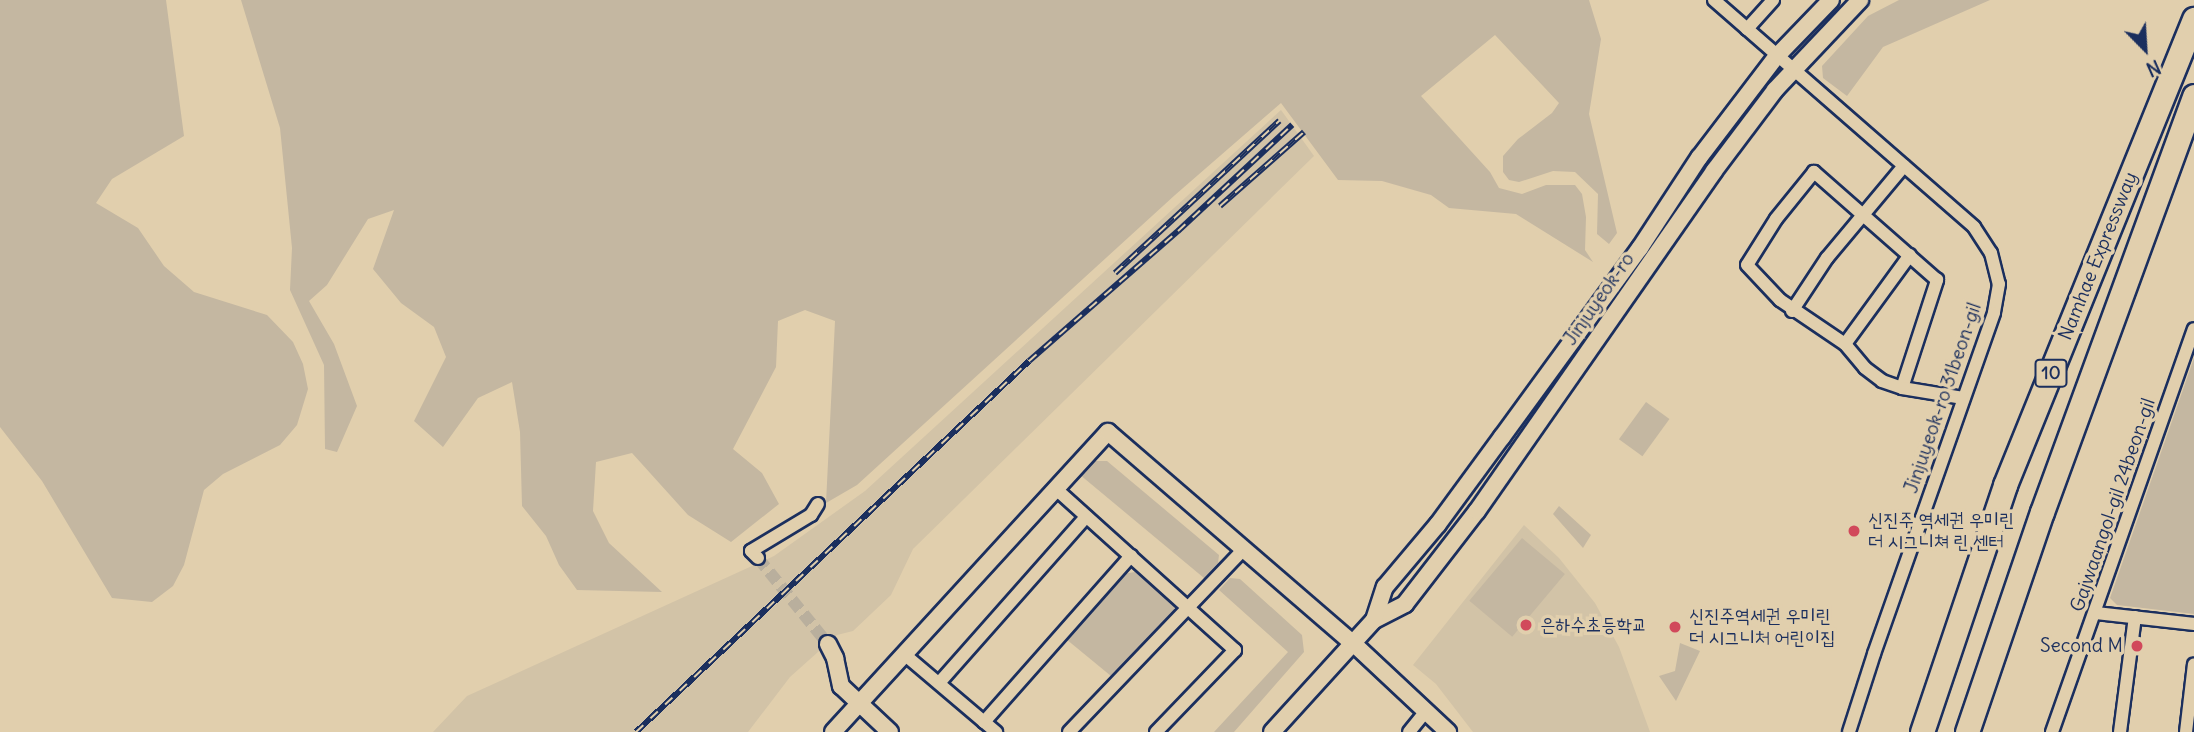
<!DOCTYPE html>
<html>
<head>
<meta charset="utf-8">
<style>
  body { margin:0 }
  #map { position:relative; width:2194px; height:732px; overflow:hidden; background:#e1cfad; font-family:Delius,"Poor Story",sans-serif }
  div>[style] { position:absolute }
  .built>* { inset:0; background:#d2c3a7 }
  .green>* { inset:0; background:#c4b7a1; transform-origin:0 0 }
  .minor-tunnel>* { height:12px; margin-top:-6px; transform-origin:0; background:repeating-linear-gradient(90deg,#b9af9d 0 12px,transparent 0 18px) }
  .roads { filter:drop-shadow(2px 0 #1b2f5e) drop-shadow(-2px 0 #1b2f5e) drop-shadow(0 2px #1b2f5e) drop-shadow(0 -2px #1b2f5e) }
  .minor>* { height:12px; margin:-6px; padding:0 6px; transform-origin:6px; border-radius:6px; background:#e1cfad }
  .tertiary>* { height:16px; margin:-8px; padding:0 8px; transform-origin:8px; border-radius:8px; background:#e1cfad }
  .motorway>* { height:23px; margin:-11.5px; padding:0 11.5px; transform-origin:11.5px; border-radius:11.5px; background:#e1cfad }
  .rail>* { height:6px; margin-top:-3px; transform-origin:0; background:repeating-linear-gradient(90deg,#e1cfad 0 10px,#1b2f5e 0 20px); box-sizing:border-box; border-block:2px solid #1b2f5e }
  .dots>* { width:19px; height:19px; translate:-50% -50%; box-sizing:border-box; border:4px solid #e1cfad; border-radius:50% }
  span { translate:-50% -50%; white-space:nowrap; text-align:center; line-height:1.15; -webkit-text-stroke:7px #e1cfad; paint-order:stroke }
  .shield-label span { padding:2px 5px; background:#e1cfad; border:2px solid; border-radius:5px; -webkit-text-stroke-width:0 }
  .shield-label { font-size:18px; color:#1b2f5e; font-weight:700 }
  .street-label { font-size:19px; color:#1b2f5e }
  .poi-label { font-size:19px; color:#1b2f5e }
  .left { translate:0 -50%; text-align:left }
  .right { translate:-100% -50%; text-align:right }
  .north { position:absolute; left:2110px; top:14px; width:70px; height:70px; -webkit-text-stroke:5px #e1cfad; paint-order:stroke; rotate:156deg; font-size:19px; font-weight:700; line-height:28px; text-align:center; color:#1b2f5e }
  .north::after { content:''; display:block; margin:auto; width:24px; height:32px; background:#1b2f5e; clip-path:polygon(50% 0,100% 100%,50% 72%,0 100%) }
</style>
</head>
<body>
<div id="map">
  <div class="built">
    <i style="clip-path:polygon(1281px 110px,1314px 156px,913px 549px,891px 595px,853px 631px,837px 635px,790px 677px,748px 732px,433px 732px,467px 696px,774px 556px,865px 491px)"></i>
    <i style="clip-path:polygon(1524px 525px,1559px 558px,1595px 603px,1619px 647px,1650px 732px,1473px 732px,1436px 684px,1413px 665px)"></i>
  </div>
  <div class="green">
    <i style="clip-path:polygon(0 0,166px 0,184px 136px,112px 179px,96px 203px,138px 228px,164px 266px,194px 292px,267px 315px,293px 342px,303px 364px,308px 389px,297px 425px,280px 445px,223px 474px,204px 490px,184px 565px,173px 586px,152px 602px,112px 598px,42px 481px,0 427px)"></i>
    <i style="clip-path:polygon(241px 0,1589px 0,1601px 39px,1589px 114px,1617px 233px,1609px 244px,1597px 234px,1598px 194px,1575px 172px,1553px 171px,1519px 182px,1509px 180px,1503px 172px,1503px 156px,1518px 139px,1552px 113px,1559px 103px,1495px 35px,1421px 96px,1490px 172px,1499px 188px,1522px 194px,1546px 185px,1575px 185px,1582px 194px,1586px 217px,1585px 250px,1593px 262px,1516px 214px,1449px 208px,1431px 195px,1382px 181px,1338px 180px,1281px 103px,1175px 195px,857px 485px,826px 503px,835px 321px,805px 310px,778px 321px,776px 367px,733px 449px,762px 473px,779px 504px,731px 542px,688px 515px,632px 453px,596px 462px,593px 511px,609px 543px,662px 592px,577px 590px,559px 565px,546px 536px,522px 506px,520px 432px,512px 382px,478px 398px,443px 447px,414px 421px,446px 357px,434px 327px,401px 303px,373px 269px,394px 210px,368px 219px,327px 285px,309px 301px,334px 344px,357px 406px,337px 452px,325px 449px,324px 365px,290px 290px,292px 248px,280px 128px)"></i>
    <i style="clip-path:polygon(1899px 0,1990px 0,1883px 47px,1847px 96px,1823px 78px,1822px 66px,1868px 16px)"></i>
    <i style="clip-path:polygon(2194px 358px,2194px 614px,2117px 605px,2110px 598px)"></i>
    <i style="left:1646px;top:402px;width:29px;height:46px;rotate:36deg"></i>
    <i style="clip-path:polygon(1092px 461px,1107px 461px,1219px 555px,1218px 563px,1204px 578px,1079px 474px)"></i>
    <i style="clip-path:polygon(1559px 506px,1591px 535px,1583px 548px,1553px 514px)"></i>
    <i style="left:1522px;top:538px;width:56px;height:82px;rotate:40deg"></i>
    <i style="clip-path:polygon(1135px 572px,1174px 605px,1174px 614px,1111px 676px,1066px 639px,1123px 574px)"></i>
    <i style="clip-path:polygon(1230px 578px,1240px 579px,1302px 635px,1304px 652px,1234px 732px,1214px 732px,1288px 652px,1219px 590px)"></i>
    <i style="clip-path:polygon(1680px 643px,1700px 651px,1676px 701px,1659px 676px,1675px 671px)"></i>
  </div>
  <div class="minor-tunnel">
    <i style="left:758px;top:558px;width:111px;rotate:50.9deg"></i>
  </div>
  <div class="roads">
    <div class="minor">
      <i style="left:1714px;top:0;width:345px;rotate:41.1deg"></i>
      <i style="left:1974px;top:227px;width:31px;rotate:57deg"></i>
      <i style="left:1991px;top:253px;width:32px;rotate:76deg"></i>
      <i style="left:1999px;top:284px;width:29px;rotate:100deg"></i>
      <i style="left:1994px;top:313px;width:361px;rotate:109.4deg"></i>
      <i style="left:1874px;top:654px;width:82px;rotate:107.8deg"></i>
      <i style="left:1747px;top:29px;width:39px;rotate:-48deg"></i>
      <i style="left:1792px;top:311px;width:64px;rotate:-56.6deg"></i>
      <i style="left:1827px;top:258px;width:120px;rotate:-50.1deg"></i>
      <i style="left:1845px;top:344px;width:110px;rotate:-53.9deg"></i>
      <i style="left:1902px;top:388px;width:114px;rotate:-72deg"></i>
      <i style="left:1937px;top:280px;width:164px;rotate:-138.7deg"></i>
      <i style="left:1814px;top:172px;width:60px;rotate:129deg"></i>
      <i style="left:1776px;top:219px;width:54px;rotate:122.2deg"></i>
      <i style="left:1747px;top:265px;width:48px;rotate:46.7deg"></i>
      <i style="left:1780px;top:300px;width:78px;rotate:34.1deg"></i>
      <i style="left:1845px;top:344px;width:31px;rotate:50deg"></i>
      <i style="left:1865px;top:368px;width:21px;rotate:37deg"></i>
      <i style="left:1882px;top:381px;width:21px;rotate:19deg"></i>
      <i style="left:1902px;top:388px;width:62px;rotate:9.3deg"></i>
      <i style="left:1056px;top:489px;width:241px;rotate:42deg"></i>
      <i style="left:1235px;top:650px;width:114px;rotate:133.9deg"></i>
      <i style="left:758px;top:558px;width:10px;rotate:-135deg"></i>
      <i style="left:751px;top:551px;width:70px;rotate:-31deg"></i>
      <i style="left:811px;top:515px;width:13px;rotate:-58deg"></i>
      <i style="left:2096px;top:613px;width:99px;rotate:6.4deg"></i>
      <i style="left:904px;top:654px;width:121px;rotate:40.3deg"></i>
      <i style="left:939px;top:683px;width:222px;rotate:-48.5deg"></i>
      <i style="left:984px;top:722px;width:222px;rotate:-48.5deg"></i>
      <i style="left:1069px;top:732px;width:253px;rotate:-46.3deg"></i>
      <i style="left:1409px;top:732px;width:28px;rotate:-51deg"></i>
      <i style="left:2052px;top:732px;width:427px;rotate:-70.6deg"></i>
      <i style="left:2120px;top:732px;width:116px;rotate:-82.6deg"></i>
      <i style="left:2186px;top:732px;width:68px;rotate:-83.3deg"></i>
    </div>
    <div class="tertiary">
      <i style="left:1374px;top:620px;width:35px;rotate:-27deg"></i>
      <i style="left:1405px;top:604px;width:118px;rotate:-52.3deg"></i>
      <i style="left:1477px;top:511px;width:414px;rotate:-55.1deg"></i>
      <i style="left:1714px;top:171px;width:101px;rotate:-53deg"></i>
      <i style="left:1775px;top:90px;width:124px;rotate:-46.6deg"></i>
      <i style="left:828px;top:644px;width:16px;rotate:63deg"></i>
      <i style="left:835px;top:658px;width:29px;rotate:78deg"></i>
      <i style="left:841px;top:686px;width:67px;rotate:43.2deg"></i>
      <i style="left:833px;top:732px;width:407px;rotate:-47.5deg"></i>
      <i style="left:1108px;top:432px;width:325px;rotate:40.8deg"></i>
      <i style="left:1354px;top:644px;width:129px;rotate:43.1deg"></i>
      <i style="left:1272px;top:732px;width:151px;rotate:-47.7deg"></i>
      <i style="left:1374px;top:620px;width:35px;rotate:-72deg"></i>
      <i style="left:1385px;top:587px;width:82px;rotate:-49.9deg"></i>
      <i style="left:1438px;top:524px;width:108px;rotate:-53.7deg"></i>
      <i style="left:1502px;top:437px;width:234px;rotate:-53.9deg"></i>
      <i style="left:1640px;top:248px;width:108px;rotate:-56.8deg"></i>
      <i style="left:1699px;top:158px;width:127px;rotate:-52.7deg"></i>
      <i style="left:1776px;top:57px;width:79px;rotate:-46deg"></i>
    </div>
    <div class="motorway">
      <i style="left:1922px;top:732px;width:261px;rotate:-71.4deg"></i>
      <i style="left:2005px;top:485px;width:503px;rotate:-67.92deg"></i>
      <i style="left:1967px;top:732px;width:232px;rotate:-71.2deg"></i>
      <i style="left:2042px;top:512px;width:443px;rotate:-69.9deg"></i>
    </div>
  </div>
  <div class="rail">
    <i style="left:1220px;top:206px;width:112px;rotate:-41.4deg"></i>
    <i style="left:1115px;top:273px;width:224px;rotate:-42.8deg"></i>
    <i style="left:636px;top:732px;width:540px;rotate:-43.35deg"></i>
    <i style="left:1029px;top:361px;width:198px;rotate:-41.1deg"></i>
    <i style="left:1178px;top:231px;width:156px;rotate:-42.9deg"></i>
  </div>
  <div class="dots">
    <i style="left:1854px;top:531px;background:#d1495b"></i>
    <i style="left:1526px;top:625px;background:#d1495b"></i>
    <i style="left:1675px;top:627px;background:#d1495b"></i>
    <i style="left:2137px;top:646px;background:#d1495b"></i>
  </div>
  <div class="shield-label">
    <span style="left:2051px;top:373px">10</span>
  </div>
  <div class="street-label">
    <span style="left:2098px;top:256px;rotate:-68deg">Namhae Expressway</span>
    <span style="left:1599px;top:299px;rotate:-55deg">Jinjuyeok-ro</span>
    <span style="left:1943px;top:398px;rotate:-71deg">Jinjuyeok-ro 31beon-gil</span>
    <span style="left:2113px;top:505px;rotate:-71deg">Gajwaangol-gil 24beon-gil</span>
  </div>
  <div class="poi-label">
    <span class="left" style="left:1868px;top:531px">신진주 역세권 우미린<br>더 시그니쳐 린 센터</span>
    <span class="left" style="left:1689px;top:627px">신진주역세권 우미린<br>더 시그니처 어린이집</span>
    <span class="left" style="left:1540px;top:625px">은하수초등학교</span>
    <span class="right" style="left:2123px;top:646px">Second M</span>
  </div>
  <div class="north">N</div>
</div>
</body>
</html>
